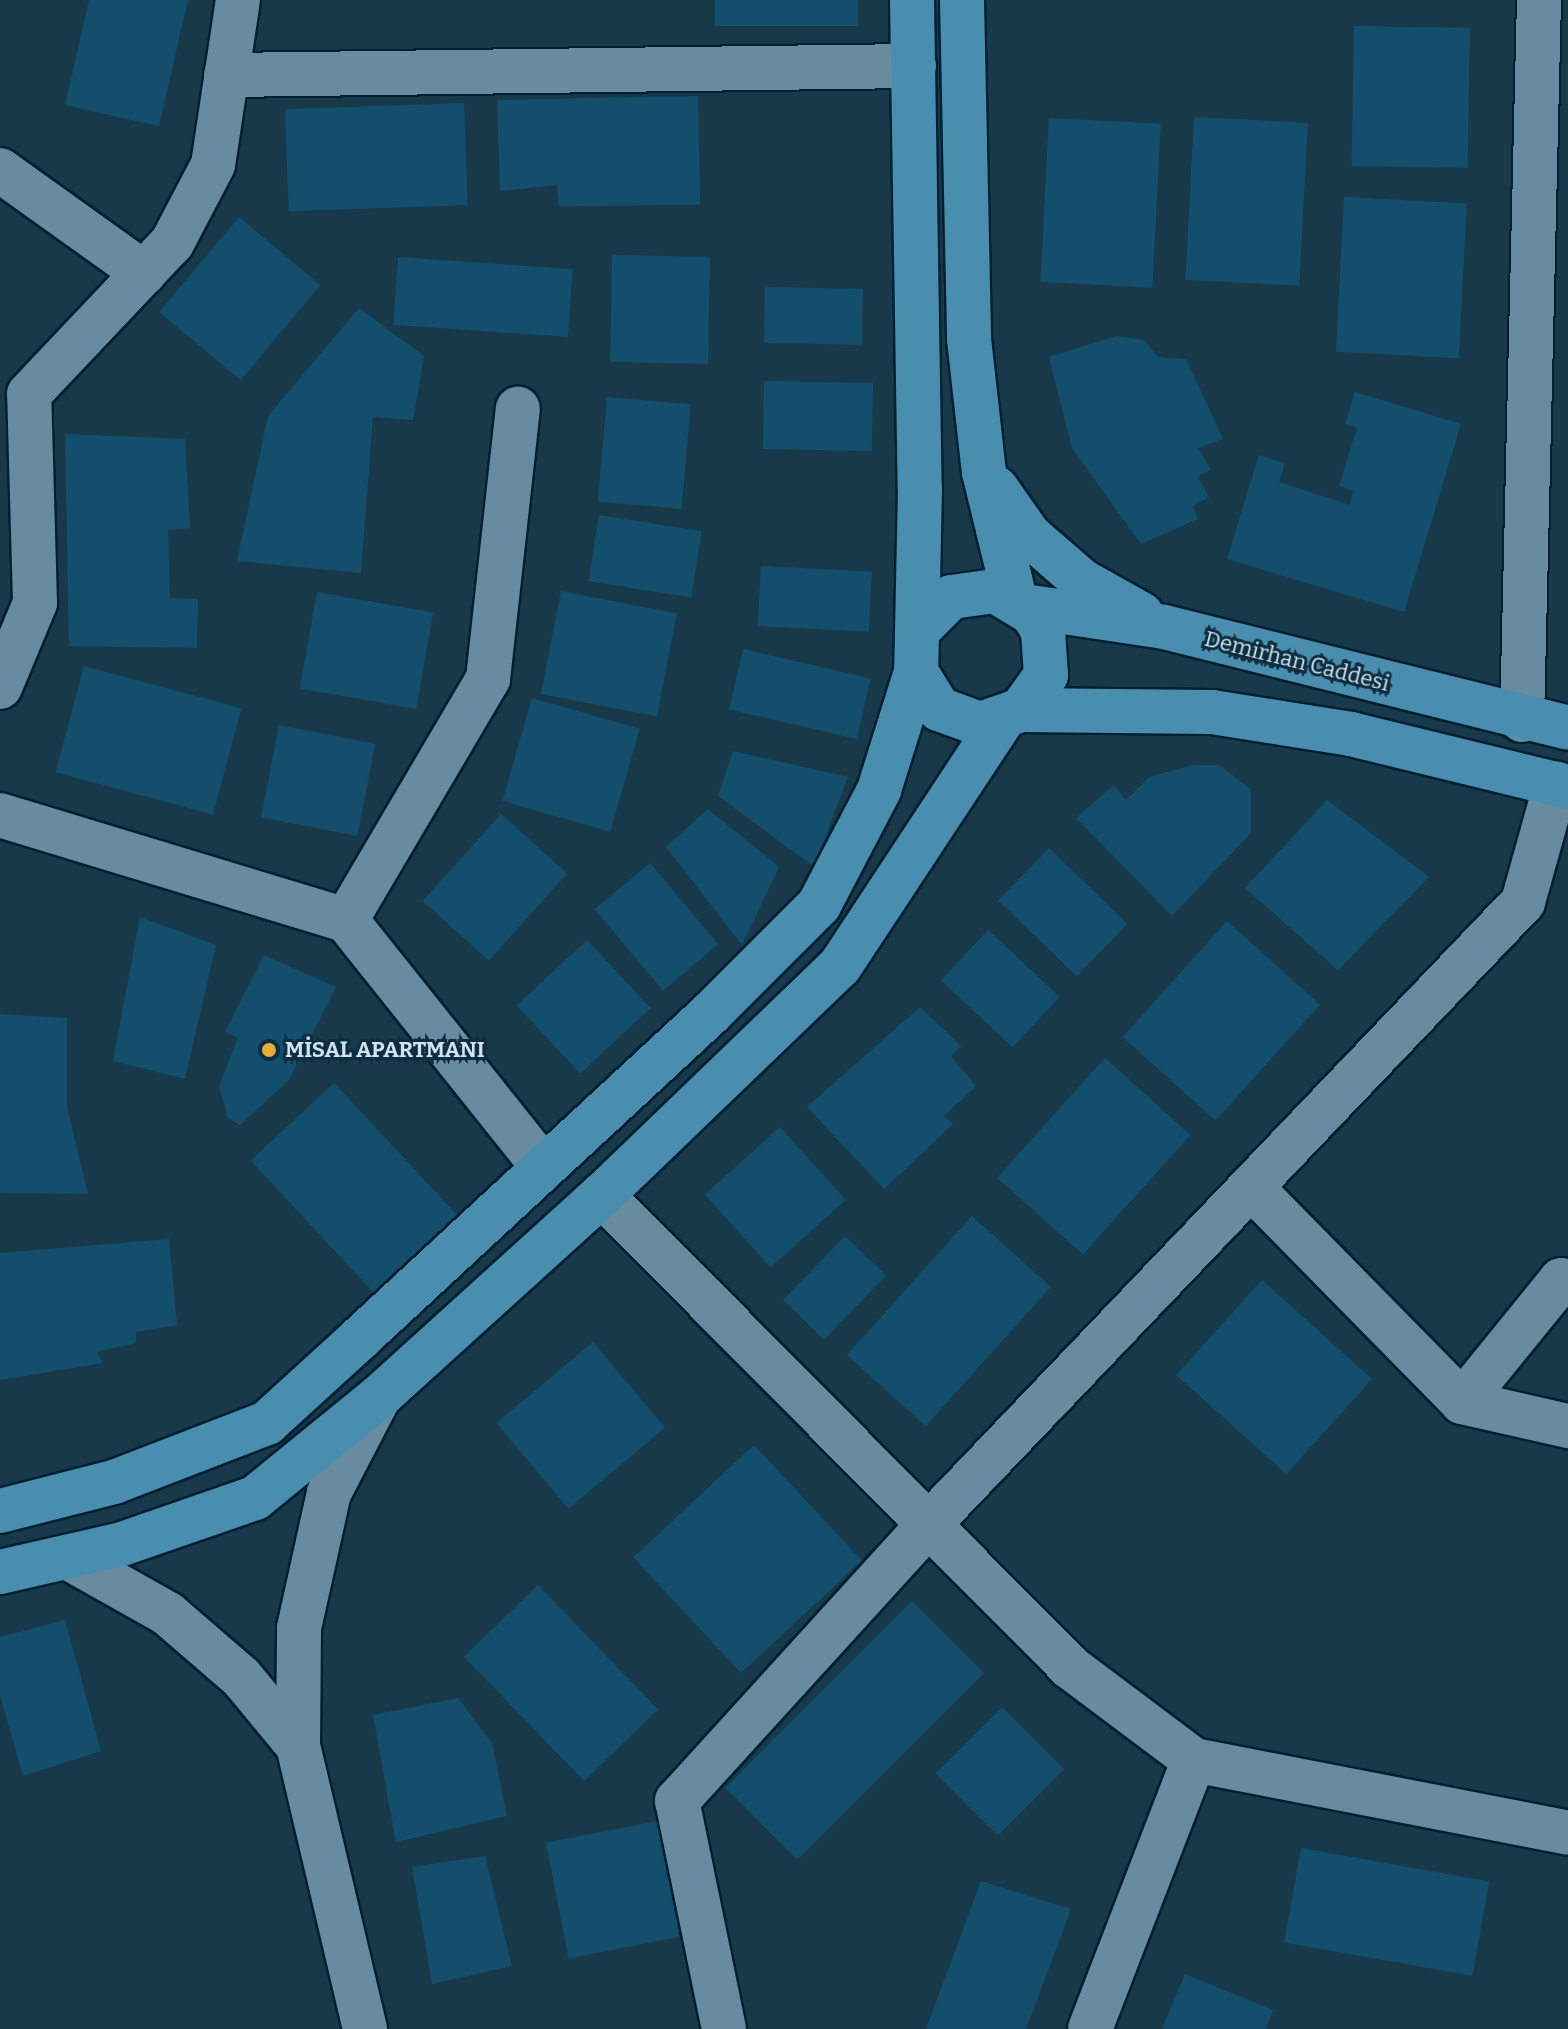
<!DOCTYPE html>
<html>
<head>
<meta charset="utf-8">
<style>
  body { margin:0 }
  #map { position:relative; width:1568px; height:2029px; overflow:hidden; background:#18394a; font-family:Bitter,serif }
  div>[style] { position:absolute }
  .building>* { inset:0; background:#134f6c; transform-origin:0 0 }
  .roads { filter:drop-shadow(2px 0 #001f30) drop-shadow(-2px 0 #001f30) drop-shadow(0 2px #001f30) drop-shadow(0 -2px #001f30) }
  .street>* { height:44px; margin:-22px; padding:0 22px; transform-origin:22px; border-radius:22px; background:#688b9f }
  .secondary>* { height:44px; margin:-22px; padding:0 22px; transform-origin:22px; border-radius:22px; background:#498eae }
  .dots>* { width:22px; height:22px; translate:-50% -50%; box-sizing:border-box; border:4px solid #0d2e40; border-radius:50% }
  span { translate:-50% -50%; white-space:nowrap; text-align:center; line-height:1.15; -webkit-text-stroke:6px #0d2e40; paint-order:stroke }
  .street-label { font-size:22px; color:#d1e3ee }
  .poi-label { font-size:22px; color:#d1e3ee; font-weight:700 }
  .left { translate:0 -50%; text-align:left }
</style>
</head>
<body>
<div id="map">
  <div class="building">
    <i style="clip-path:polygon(89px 0,188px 0,159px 126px,65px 105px)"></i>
    <i style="left:715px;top:0;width:143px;height:26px"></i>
    <i style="left:1354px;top:26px;width:116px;height:140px;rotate:1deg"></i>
    <i style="clip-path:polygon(698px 96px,700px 205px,559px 206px,557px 185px,500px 191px,497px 100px)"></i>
    <i style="left:464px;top:103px;width:102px;height:179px;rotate:88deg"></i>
    <i style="left:1194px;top:117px;width:114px;height:163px;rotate:3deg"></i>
    <i style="left:1049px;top:118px;width:112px;height:164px;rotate:3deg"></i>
    <i style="left:1344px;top:197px;width:123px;height:155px;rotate:3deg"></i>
    <i style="left:239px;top:217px;width:106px;height:124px;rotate:40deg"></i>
    <i style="left:612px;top:255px;width:98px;height:107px;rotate:1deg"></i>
    <i style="left:398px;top:257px;width:175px;height:68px;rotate:4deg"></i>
    <i style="left:765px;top:287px;width:98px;height:56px;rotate:1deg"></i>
    <i style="clip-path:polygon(359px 308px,424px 356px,413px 420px,373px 417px,361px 573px,237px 561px,268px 416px)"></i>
    <i style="clip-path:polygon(1116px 336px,1144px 340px,1158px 357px,1186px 359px,1223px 439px,1198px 448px,1211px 469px,1198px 477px,1209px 497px,1193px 506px,1198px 519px,1141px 544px,1072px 448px,1049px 357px)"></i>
    <i style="left:764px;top:381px;width:109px;height:68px;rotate:1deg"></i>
    <i style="clip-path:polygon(1355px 392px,1461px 424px,1404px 612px,1227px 559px,1259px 455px,1285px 463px,1279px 482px,1350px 505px,1353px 491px,1339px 486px,1357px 428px,1345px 424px)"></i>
    <i style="left:607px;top:397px;width:84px;height:105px;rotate:5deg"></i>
    <i style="clip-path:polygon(65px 434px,185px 439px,190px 528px,168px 530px,170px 598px,198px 599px,197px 648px,69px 646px)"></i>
    <i style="left:599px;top:515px;width:104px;height:67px;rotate:9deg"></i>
    <i style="left:761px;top:566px;width:111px;height:60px;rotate:3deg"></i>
    <i style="left:561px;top:591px;width:118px;height:105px;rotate:11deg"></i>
    <i style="left:317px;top:592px;width:118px;height:98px;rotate:10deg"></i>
    <i style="left:743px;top:649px;width:131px;height:62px;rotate:13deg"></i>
    <i style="left:84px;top:666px;width:163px;height:110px;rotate:15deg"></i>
    <i style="left:532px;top:698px;width:112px;height:107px;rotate:16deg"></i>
    <i style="left:279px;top:725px;width:98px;height:94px;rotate:11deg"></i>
    <i style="clip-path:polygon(733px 751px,848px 777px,814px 867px,718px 796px)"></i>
    <i style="clip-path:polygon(1193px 765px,1219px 765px,1251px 789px,1251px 833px,1172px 916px,1076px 818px,1114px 785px,1126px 800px,1149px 777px)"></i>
    <i style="clip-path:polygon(1327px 800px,1429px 877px,1338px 970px,1245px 888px)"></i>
    <i style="clip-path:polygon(708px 809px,779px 867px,742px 945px,666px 847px)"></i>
    <i style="left:501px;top:814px;width:89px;height:117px;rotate:42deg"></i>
    <i style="left:1049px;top:848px;width:109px;height:73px;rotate:44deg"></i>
    <i style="left:650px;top:863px;width:106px;height:72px;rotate:50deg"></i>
    <i style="clip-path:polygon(140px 917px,216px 945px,185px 1079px,113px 1061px)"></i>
    <i style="left:1227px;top:921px;width:125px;height:156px;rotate:42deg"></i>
    <i style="left:988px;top:930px;width:98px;height:69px;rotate:43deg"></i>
    <i style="left:587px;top:940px;width:93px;height:96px;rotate:47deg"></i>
    <i style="clip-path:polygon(264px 955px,336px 987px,289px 1080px,240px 1125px,228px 1118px,219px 1086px,238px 1038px,225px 1032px)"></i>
    <i style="clip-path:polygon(920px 1007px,961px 1046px,951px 1056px,976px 1086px,944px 1116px,953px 1124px,884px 1189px,807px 1107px)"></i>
    <i style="clip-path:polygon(0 1014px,67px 1018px,67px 1107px,88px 1194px,0 1193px)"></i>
    <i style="left:1105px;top:1058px;width:115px;height:161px;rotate:42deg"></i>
    <i style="left:334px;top:1083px;width:180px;height:114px;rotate:47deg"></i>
    <i style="left:780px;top:1127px;width:98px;height:101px;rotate:48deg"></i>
    <i style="left:972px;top:1216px;width:106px;height:187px;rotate:42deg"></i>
    <i style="left:845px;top:1236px;width:57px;height:89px;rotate:44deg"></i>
    <i style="clip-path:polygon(169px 1239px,177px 1325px,136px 1332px,136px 1343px,97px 1352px,103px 1363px,0 1380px,0 1253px)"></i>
    <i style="left:1262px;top:1280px;width:148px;height:128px;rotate:42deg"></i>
    <i style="left:593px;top:1342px;width:112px;height:126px;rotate:50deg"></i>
    <i style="left:754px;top:1445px;width:158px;height:165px;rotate:47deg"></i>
    <i style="left:538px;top:1585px;width:173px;height:103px;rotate:46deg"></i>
    <i style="left:912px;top:1601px;width:102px;height:264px;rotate:45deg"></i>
    <i style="clip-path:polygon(65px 1620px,101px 1751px,23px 1776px,0 1695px,0 1637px)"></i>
    <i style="clip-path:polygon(458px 1698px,492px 1743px,507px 1816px,396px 1842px,373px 1715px)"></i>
    <i style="left:1002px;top:1707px;width:88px;height:94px;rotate:45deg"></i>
    <i style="left:657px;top:1821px;width:118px;height:113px;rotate:79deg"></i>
    <i style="left:1301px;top:1848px;width:191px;height:96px;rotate:10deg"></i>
    <i style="clip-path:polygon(485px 1856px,512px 1966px,432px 1984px,412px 1867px)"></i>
    <i style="clip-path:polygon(981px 1881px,1071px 1909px,1026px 2029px,926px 2029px)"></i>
    <i style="clip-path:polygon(1185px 1974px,1273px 2010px,1266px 2029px,1162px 2029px)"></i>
  </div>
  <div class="roads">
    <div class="street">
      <i style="left:226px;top:75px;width:688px;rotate:-0.75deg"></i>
      <i style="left:0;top:170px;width:177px;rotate:35.6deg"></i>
      <i style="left:0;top:687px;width:91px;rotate:-67.4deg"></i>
      <i style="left:35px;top:603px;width:209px;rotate:-91.6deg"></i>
      <i style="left:29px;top:394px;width:208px;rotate:-46.6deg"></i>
      <i style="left:172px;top:243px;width:88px;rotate:-62.3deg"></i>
      <i style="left:213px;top:165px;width:167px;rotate:-81.4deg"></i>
      <i style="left:1522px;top:720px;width:720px;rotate:-88.65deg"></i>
      <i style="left:0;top:815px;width:362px;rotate:16.9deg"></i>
      <i style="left:346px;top:920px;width:316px;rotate:51.4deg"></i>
      <i style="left:346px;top:920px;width:280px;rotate:-59.5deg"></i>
      <i style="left:488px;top:679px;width:272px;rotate:-83.7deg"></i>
      <i style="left:1251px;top:1187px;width:301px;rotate:45.5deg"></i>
      <i style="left:1462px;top:1402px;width:109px;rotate:12.8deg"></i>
      <i style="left:602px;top:1195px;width:665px;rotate:45.24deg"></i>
      <i style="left:1070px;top:1667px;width:155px;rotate:36.9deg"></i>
      <i style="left:1194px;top:1760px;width:381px;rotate:11deg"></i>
      <i style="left:1462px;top:1402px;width:157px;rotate:-50.9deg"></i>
      <i style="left:1561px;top:1280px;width:7px;rotate:16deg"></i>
      <i style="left:67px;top:1557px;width:116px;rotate:29.4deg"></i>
      <i style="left:168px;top:1614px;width:96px;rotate:40.8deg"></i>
      <i style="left:241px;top:1677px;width:89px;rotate:50.4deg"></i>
      <i style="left:365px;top:2029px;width:291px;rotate:-103.3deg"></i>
      <i style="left:298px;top:1746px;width:118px;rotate:-89.5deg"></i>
      <i style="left:299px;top:1628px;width:138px;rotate:-77.5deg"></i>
      <i style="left:329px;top:1493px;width:108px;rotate:-62.5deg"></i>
      <i style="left:724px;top:2029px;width:233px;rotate:-101.6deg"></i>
      <i style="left:677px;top:1801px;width:374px;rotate:-47.7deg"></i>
      <i style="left:929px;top:1524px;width:860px;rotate:-46.32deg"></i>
      <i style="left:1523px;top:902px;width:123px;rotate:-74.4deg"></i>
      <i style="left:1090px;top:2029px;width:288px;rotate:-68.9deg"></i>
    </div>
    <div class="secondary">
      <i style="left:912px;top:0;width:488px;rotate:89.1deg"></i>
      <i style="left:920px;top:488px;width:184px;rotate:91.2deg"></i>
      <i style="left:916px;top:672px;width:44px;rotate:58.1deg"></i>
      <i style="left:939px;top:709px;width:44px;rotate:20.1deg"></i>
      <i style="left:980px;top:724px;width:43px;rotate:-18.9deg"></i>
      <i style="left:1021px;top:710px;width:43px;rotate:-54.5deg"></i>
      <i style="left:1046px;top:675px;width:44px;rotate:-93.9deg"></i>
      <i style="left:1043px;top:631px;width:21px;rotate:-121deg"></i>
      <i style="left:1032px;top:613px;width:43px;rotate:-149.3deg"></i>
      <i style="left:995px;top:591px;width:44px;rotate:172.2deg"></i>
      <i style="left:951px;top:597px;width:44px;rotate:135deg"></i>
      <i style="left:962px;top:0;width:339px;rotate:88.8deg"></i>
      <i style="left:969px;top:339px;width:134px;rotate:83.6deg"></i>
      <i style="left:984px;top:472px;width:131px;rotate:76.3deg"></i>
      <i style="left:996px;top:488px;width:57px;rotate:54.9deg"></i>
      <i style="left:1029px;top:535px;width:70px;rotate:41deg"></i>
      <i style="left:1082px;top:581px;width:68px;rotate:29.2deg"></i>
      <i style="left:1024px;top:606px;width:142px;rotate:8.5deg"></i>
      <i style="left:1164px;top:627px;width:416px;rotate:14deg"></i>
      <i style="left:1021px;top:710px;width:191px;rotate:0.6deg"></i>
      <i style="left:1212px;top:712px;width:141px;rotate:9deg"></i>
      <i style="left:1351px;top:734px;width:223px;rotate:13.7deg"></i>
      <i style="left:0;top:1511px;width:118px;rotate:-14.3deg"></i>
      <i style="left:114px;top:1482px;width:164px;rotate:-21.1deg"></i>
      <i style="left:267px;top:1423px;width:126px;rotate:-42.4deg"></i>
      <i style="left:360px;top:1338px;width:478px;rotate:-42.8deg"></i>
      <i style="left:711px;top:1013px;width:153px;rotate:-45deg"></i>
      <i style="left:819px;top:905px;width:130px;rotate:-62.4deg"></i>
      <i style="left:879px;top:790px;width:124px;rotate:-72.6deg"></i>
      <i style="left:0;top:1572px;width:125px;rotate:-12.9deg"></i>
      <i style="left:122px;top:1544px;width:141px;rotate:-19.1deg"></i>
      <i style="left:255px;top:1498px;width:160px;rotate:-39.2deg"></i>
      <i style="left:379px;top:1397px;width:301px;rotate:-42.2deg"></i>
      <i style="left:602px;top:1195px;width:330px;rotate:-43.9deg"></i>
      <i style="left:840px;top:966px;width:295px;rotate:-56.6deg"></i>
    </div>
  </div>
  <div class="dots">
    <i style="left:269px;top:1050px;background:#e7ac36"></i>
  </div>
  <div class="street-label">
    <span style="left:1297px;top:661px;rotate:14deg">Demirhan Caddesi</span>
  </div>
  <div class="poi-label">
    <span class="left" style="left:285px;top:1050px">MİSAL APARTMANI</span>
  </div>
</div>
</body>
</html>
